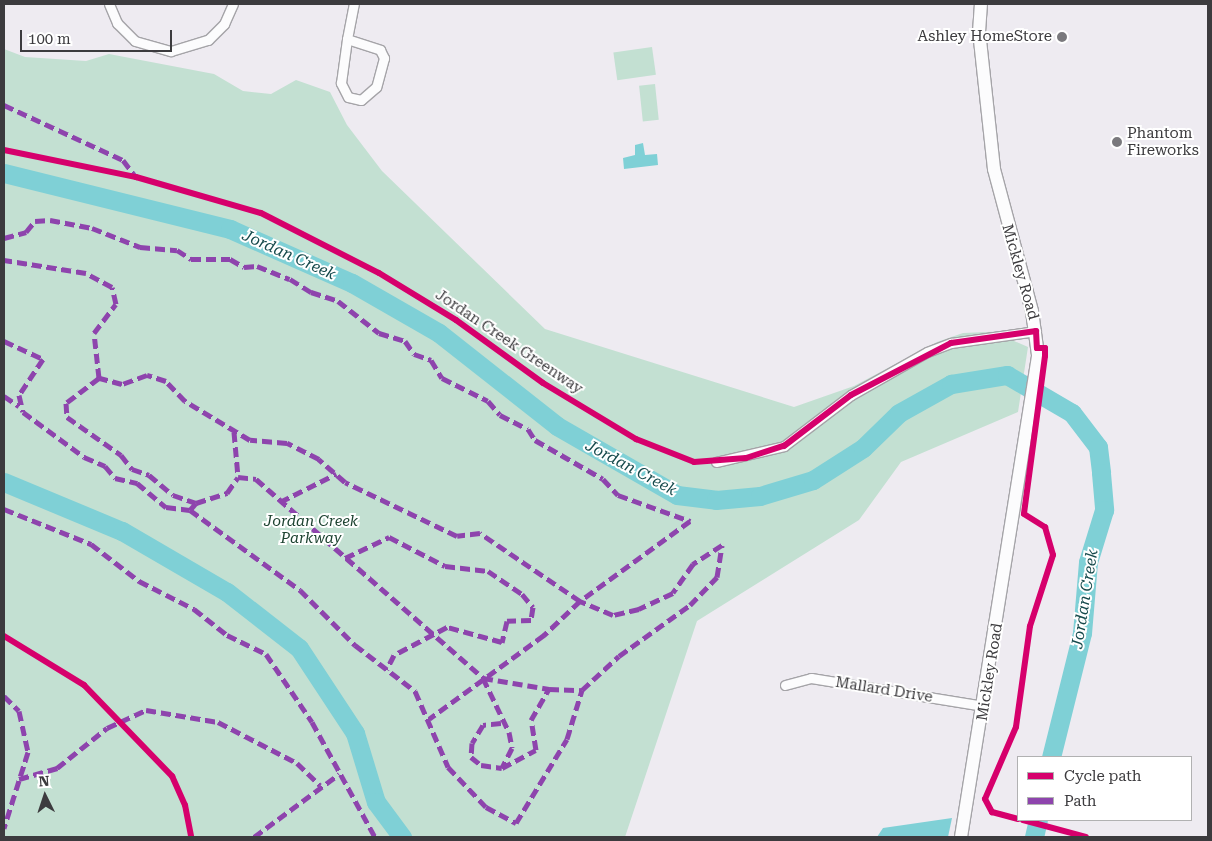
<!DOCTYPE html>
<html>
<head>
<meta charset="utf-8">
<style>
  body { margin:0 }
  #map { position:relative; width:1212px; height:841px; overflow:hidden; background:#eeebf1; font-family:"Roboto Serif",serif }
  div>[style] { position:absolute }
  .green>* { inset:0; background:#c3e0d2; transform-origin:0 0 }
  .water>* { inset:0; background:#7fd0d6 }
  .river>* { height:19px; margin:-9.5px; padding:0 9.5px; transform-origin:9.5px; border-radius:9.5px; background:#7fd0d6 }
  .roads { filter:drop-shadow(1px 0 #a5a4a8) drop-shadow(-1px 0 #a5a4a8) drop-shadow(0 1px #a5a4a8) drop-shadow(0 -1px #a5a4a8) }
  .street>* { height:9px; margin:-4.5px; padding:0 4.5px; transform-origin:4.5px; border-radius:4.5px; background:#fcfcfd }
  .secondary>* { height:12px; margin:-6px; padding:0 6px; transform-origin:6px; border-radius:6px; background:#fcfcfd }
  .quiet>* { height:5px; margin-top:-2.5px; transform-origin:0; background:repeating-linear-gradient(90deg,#8e44ad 0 10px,transparent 0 15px) }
  .cycleway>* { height:6px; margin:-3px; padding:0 3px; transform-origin:3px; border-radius:3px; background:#d6006c }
  .dots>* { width:14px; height:14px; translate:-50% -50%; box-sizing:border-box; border:2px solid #fff; border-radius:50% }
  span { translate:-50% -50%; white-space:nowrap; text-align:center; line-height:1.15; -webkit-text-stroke:4px #fff; paint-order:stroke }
  .poi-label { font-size:15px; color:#3c3b3e }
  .right { translate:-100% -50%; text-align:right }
  .left { translate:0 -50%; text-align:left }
  .street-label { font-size:15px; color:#3c3b3e }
  .park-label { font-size:15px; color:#1d4331; font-style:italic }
  .water-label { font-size:16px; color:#164a4c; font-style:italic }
  .frame { position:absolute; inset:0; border:5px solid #3c3b3e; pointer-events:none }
  .legend { position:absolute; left:1017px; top:756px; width:175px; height:65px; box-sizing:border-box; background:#fff; border:1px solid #b1b1b2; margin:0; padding:6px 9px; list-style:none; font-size:15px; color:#3c3b3e }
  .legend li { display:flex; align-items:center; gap:10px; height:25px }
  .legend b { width:25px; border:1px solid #b1b1b2 }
  .north { position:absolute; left:20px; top:771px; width:50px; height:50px; -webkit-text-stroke:4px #fff; paint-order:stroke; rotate:356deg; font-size:14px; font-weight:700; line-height:20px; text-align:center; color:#3c3b3e }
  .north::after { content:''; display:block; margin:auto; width:18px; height:22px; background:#3c3b3e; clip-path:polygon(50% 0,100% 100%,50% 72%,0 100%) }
  .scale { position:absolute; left:20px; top:30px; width:152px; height:22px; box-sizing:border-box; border:2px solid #3c3b3e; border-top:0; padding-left:6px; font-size:15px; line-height:18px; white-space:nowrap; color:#3c3b3e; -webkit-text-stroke:4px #fff; paint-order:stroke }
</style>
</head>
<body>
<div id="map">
  <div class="green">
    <i style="left:652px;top:47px;width:28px;height:39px;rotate:82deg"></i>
    <i style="clip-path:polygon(4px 49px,25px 57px,86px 61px,109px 54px,214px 74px,243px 91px,271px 94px,296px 80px,330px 92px,347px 125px,382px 171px,545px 329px,794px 407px,854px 386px,937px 342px,963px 333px,1011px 331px,1014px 341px,1028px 347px,1018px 412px,901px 462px,859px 520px,697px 621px,625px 837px,4px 837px)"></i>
    <i style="left:655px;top:84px;width:36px;height:16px;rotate:84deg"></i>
  </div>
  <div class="water">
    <i style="clip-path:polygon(643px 143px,645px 155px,657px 154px,658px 165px,624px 169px,623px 158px,635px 155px,635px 145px)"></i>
    <i style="clip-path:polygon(952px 818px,948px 837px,877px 837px,883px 828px)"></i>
  </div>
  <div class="river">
    <i style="left:4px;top:173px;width:233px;rotate:13.9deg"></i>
    <i style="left:230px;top:229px;width:133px;rotate:23.9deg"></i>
    <i style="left:352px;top:283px;width:100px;rotate:29.9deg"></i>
    <i style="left:439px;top:333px;width:150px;rotate:38.2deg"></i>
    <i style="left:557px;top:426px;width:138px;rotate:29.9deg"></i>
    <i style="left:677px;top:495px;width:39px;rotate:7deg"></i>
    <i style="left:716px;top:500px;width:44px;rotate:-5.2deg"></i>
    <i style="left:760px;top:496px;width:55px;rotate:-16.8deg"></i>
    <i style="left:813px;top:480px;width:59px;rotate:-32.6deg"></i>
    <i style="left:863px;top:448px;width:50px;rotate:-44.2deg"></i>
    <i style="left:899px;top:413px;width:60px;rotate:-29.1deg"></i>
    <i style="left:951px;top:384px;width:57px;rotate:-9.1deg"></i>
    <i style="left:1007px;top:375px;width:75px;rotate:30.3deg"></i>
    <i style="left:1072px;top:413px;width:43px;rotate:52.6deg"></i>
    <i style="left:1098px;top:447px;width:26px;rotate:83deg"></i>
    <i style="left:1101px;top:473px;width:37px;rotate:85deg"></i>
    <i style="left:1104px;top:510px;width:54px;rotate:107.1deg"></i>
    <i style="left:1088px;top:562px;width:71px;rotate:94.8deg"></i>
    <i style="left:1082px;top:633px;width:128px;rotate:104deg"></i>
    <i style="left:4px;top:482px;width:128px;rotate:22.6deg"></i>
    <i style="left:122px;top:531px;width:121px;rotate:30.2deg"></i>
    <i style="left:227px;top:592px;width:91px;rotate:37.9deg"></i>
    <i style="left:299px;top:648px;width:102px;rotate:56.6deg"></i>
    <i style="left:355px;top:733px;width:72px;rotate:73.1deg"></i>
    <i style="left:376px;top:802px;width:44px;rotate:53.4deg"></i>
    <i style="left:1034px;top:837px;width:17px;rotate:-77deg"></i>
  </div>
  <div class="roads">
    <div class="street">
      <i style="left:109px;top:4px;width:21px;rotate:67deg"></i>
      <i style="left:117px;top:23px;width:25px;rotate:45deg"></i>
      <i style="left:135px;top:41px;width:37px;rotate:16deg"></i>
      <i style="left:171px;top:51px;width:39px;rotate:-17deg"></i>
      <i style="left:208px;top:40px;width:23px;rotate:-45deg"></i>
      <i style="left:224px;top:24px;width:22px;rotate:-66deg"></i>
      <i style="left:347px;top:39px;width:35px;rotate:18deg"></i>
      <i style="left:380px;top:50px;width:9px;rotate:63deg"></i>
      <i style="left:384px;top:58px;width:30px;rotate:105deg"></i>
      <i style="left:376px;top:87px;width:20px;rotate:139deg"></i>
      <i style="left:361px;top:100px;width:13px;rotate:-167deg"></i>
      <i style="left:348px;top:97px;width:16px;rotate:-117deg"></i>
      <i style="left:341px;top:83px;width:44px;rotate:-82.2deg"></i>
      <i style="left:347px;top:39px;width:36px;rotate:-79deg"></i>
      <i style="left:716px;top:462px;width:70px;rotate:-13.2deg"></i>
      <i style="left:784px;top:446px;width:84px;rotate:-37.3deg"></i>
      <i style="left:851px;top:395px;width:87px;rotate:-29.5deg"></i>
      <i style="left:927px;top:352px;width:26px;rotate:-21deg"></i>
      <i style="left:951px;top:343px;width:86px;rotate:-8deg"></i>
      <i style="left:785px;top:685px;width:27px;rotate:-15deg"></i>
      <i style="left:811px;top:678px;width:175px;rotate:9.2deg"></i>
    </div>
    <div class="secondary">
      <i style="left:961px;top:837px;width:488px;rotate:-80.9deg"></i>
      <i style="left:1038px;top:355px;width:44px;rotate:-97.8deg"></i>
      <i style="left:1032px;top:311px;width:147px;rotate:-105deg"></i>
      <i style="left:994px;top:169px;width:138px;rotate:-96.2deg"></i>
      <i style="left:979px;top:32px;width:28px;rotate:-86deg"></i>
    </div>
  </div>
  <div class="quiet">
    <i style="left:4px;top:105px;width:131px;rotate:24.8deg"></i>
    <i style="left:123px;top:160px;width:21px;rotate:53deg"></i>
    <i style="left:4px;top:238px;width:23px;rotate:-15deg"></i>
    <i style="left:26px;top:232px;width:14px;rotate:-51deg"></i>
    <i style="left:35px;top:221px;width:15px;rotate:-4deg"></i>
    <i style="left:50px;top:220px;width:43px;rotate:10.8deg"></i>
    <i style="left:92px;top:228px;width:52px;rotate:21.6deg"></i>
    <i style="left:140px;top:247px;width:37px;rotate:5deg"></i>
    <i style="left:177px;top:250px;width:17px;rotate:33deg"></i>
    <i style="left:191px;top:259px;width:39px"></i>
    <i style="left:230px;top:259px;width:16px;rotate:30deg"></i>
    <i style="left:244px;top:267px;width:13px;rotate:-4deg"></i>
    <i style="left:257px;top:266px;width:35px;rotate:22deg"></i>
    <i style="left:290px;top:279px;width:25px;rotate:32deg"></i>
    <i style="left:311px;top:292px;width:28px;rotate:18deg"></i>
    <i style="left:338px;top:301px;width:52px;rotate:38deg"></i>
    <i style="left:379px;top:333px;width:27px;rotate:17deg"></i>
    <i style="left:405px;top:341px;width:16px;rotate:55deg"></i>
    <i style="left:414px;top:354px;width:18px;rotate:19deg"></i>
    <i style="left:431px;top:360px;width:21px;rotate:59deg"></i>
    <i style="left:442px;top:378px;width:51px;rotate:26.6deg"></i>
    <i style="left:488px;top:401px;width:18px;rotate:49deg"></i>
    <i style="left:500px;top:415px;width:31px;rotate:27deg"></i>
    <i style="left:528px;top:429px;width:13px;rotate:58deg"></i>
    <i style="left:535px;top:440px;width:78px;rotate:29.8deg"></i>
    <i style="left:603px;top:479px;width:22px;rotate:47deg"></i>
    <i style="left:618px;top:495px;width:77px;rotate:19.9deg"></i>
    <i style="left:690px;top:521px;width:136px;rotate:144deg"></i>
    <i style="left:580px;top:601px;width:121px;rotate:-145.8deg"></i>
    <i style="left:480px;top:533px;width:23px;rotate:173deg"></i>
    <i style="left:457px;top:536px;width:124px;rotate:-154.3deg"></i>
    <i style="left:345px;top:482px;width:35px;rotate:-139deg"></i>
    <i style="left:319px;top:459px;width:36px;rotate:-153deg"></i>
    <i style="left:287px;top:443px;width:37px;rotate:-175deg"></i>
    <i style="left:250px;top:440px;width:76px;rotate:-149deg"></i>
    <i style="left:185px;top:401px;width:28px;rotate:-134deg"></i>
    <i style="left:166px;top:381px;width:20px;rotate:-162deg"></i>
    <i style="left:147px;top:375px;width:27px;rotate:160deg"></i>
    <i style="left:122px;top:384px;width:24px;rotate:-165deg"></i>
    <i style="left:99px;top:378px;width:45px;rotate:-96.3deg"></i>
    <i style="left:94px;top:333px;width:36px;rotate:-53deg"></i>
    <i style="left:116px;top:304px;width:17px;rotate:-103deg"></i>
    <i style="left:112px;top:287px;width:30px;rotate:-152deg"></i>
    <i style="left:86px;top:273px;width:83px;rotate:-171deg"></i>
    <i style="left:4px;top:341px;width:43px;rotate:24.8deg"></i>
    <i style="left:43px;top:359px;width:43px;rotate:123.7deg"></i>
    <i style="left:19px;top:395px;width:17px;rotate:77deg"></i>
    <i style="left:23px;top:412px;width:76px;rotate:36.4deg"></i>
    <i style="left:84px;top:457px;width:23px;rotate:23deg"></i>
    <i style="left:105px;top:466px;width:16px;rotate:50deg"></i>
    <i style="left:115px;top:478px;width:23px;rotate:13deg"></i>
    <i style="left:137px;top:483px;width:38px;rotate:40deg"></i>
    <i style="left:166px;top:507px;width:24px;rotate:7deg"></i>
    <i style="left:190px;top:510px;width:9px;rotate:-49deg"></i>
    <i style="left:196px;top:503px;width:33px;rotate:-18deg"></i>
    <i style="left:227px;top:493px;width:19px;rotate:-55deg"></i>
    <i style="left:238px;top:477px;width:18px;rotate:6deg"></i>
    <i style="left:256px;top:479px;width:302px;rotate:41.2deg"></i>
    <i style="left:483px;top:678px;width:67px;rotate:9.5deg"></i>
    <i style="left:99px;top:378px;width:41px;rotate:142.9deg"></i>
    <i style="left:66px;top:403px;width:14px;rotate:86deg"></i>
    <i style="left:67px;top:417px;width:66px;rotate:35.1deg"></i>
    <i style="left:121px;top:455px;width:18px;rotate:52deg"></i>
    <i style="left:132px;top:469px;width:18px;rotate:19deg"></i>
    <i style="left:149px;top:475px;width:31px;rotate:40deg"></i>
    <i style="left:173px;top:495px;width:24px;rotate:19deg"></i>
    <i style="left:4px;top:396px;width:18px;rotate:34deg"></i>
    <i style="left:234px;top:432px;width:45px;rotate:84.9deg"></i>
    <i style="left:280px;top:502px;width:63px;rotate:-26.6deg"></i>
    <i style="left:4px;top:509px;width:94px;rotate:21.9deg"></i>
    <i style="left:91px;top:544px;width:61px;rotate:37.6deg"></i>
    <i style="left:139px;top:581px;width:62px;rotate:27deg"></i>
    <i style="left:194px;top:609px;width:42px;rotate:38.2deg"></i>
    <i style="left:227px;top:635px;width:43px;rotate:26deg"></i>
    <i style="left:266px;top:654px;width:82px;rotate:55.9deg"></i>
    <i style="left:312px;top:722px;width:131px;rotate:61.3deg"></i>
    <i style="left:190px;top:510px;width:136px;rotate:36deg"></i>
    <i style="left:300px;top:590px;width:78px;rotate:45deg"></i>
    <i style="left:355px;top:645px;width:76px;rotate:37.5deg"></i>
    <i style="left:415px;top:691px;width:83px;rotate:66.5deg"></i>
    <i style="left:448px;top:767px;width:55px;rotate:46.5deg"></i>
    <i style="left:486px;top:807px;width:34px;rotate:28deg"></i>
    <i style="left:516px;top:823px;width:98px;rotate:-58.7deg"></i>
    <i style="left:567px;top:739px;width:51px;rotate:-73deg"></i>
    <i style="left:582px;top:690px;width:50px;rotate:-42.6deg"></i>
    <i style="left:619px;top:656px;width:87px;rotate:-35.7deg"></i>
    <i style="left:690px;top:605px;width:39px;rotate:-46deg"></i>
    <i style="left:717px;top:577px;width:32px;rotate:-81deg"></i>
    <i style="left:722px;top:545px;width:35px;rotate:147deg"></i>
    <i style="left:693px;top:564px;width:35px;rotate:125deg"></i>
    <i style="left:673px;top:593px;width:38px;rotate:155deg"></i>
    <i style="left:639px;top:609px;width:27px;rotate:167deg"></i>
    <i style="left:613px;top:615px;width:36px;rotate:-157deg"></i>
    <i style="left:580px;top:601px;width:50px;rotate:136.6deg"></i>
    <i style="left:544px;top:635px;width:142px;rotate:143.9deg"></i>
    <i style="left:345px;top:558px;width:49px;rotate:-25.5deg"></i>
    <i style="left:389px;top:537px;width:63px;rotate:27.4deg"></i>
    <i style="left:445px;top:566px;width:43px;rotate:6.6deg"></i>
    <i style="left:488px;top:571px;width:41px;rotate:34.1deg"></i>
    <i style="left:522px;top:594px;width:17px;rotate:50deg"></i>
    <i style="left:533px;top:607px;width:13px;rotate:99deg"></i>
    <i style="left:531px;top:620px;width:24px;rotate:178deg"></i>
    <i style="left:507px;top:621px;width:22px;rotate:103deg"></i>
    <i style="left:502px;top:642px;width:57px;rotate:-164.7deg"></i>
    <i style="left:447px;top:627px;width:60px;rotate:152.2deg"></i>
    <i style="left:394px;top:655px;width:16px;rotate:117deg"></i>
    <i style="left:483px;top:678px;width:60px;rotate:64.3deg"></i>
    <i style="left:509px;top:732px;width:16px;rotate:79deg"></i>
    <i style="left:512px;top:748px;width:22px;rotate:117deg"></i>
    <i style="left:502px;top:768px;width:38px;rotate:-28deg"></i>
    <i style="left:536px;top:750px;width:30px;rotate:-99deg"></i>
    <i style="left:531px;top:720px;width:36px;rotate:-60deg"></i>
    <i style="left:549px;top:689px;width:33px;rotate:2deg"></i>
    <i style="left:4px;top:696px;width:21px;rotate:45deg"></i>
    <i style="left:19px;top:711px;width:42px;rotate:77.6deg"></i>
    <i style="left:28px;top:752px;width:80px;rotate:107.5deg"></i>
    <i style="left:501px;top:723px;width:18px;rotate:174deg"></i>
    <i style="left:483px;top:725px;width:21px;rotate:121deg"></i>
    <i style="left:472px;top:743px;width:14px;rotate:94deg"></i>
    <i style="left:471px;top:757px;width:13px;rotate:39deg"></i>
    <i style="left:481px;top:765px;width:21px;rotate:8deg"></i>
    <i style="left:19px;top:779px;width:40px;rotate:-16deg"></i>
    <i style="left:57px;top:768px;width:64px;rotate:-38.7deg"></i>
    <i style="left:107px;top:728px;width:43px;rotate:-24.8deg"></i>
    <i style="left:146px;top:710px;width:73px;rotate:9.5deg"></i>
    <i style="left:218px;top:722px;width:89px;rotate:27.4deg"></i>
    <i style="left:297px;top:763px;width:32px;rotate:44deg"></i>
    <i style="left:254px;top:837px;width:106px;rotate:-36.5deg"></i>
  </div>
  <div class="cycleway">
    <i style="left:4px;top:150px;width:135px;rotate:11.6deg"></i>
    <i style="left:136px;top:177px;width:130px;rotate:16.1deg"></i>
    <i style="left:261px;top:213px;width:132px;rotate:27deg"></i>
    <i style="left:379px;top:273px;width:90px;rotate:31.4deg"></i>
    <i style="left:456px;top:320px;width:107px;rotate:35.9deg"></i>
    <i style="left:543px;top:383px;width:109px;rotate:31.1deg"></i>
    <i style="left:636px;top:439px;width:62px;rotate:21.6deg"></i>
    <i style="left:694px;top:462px;width:52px;rotate:-4.4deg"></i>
    <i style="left:746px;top:458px;width:40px;rotate:-18deg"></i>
    <i style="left:784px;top:446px;width:84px;rotate:-37.3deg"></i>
    <i style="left:851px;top:395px;width:113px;rotate:-27.5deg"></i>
    <i style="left:951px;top:343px;width:86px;rotate:-8deg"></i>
    <i style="left:1036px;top:331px;width:17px;rotate:87deg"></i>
    <i style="left:1037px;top:348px;width:8px"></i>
    <i style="left:1045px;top:348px;width:8px;rotate:90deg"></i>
    <i style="left:1045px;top:356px;width:159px;rotate:97.6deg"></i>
    <i style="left:1024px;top:514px;width:25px;rotate:32deg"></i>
    <i style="left:1045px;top:527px;width:29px;rotate:74deg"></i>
    <i style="left:1053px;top:555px;width:75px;rotate:107.9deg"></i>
    <i style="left:1030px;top:626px;width:102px;rotate:97.9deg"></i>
    <i style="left:1016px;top:727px;width:78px;rotate:113.3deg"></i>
    <i style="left:985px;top:799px;width:15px;rotate:62deg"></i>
    <i style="left:992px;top:812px;width:27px;rotate:15deg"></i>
    <i style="left:4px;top:636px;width:94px;rotate:31.5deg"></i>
    <i style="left:84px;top:685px;width:127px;rotate:46deg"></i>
    <i style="left:172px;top:776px;width:32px;rotate:66deg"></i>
    <i style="left:185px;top:805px;width:33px;rotate:79deg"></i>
    <i style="left:1023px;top:820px;width:65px;rotate:15.1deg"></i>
  </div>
  <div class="dots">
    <i style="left:1062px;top:37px;background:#7a797d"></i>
    <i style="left:1117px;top:142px;background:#7a797d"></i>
  </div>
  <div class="poi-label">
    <span class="right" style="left:1052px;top:37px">Ashley HomeStore</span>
    <span class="left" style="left:1127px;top:142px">Phantom<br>Fireworks</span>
  </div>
  <div class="street-label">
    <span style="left:1020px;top:272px;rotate:74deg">Mickley Road</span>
    <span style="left:509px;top:342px;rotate:34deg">Jordan Creek Greenway</span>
    <span style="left:990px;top:672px;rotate:-81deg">Mickley Road</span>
    <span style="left:884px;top:690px;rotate:9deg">Mallard Drive</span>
  </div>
  <div class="park-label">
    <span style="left:311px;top:530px">Jordan Creek<br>Parkway</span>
  </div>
  <div class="water-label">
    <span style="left:289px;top:255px;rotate:24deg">Jordan Creek</span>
    <span style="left:631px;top:468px;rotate:28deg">Jordan Creek</span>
    <span style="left:1085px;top:599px;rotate:-81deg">Jordan Creek</span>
  </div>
  <div class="frame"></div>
  <ul class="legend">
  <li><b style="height:6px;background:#d6006c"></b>Cycle path</li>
  <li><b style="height:6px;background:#8e44ad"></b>Path</li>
  </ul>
  <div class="north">N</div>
  <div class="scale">100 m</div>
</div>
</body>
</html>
